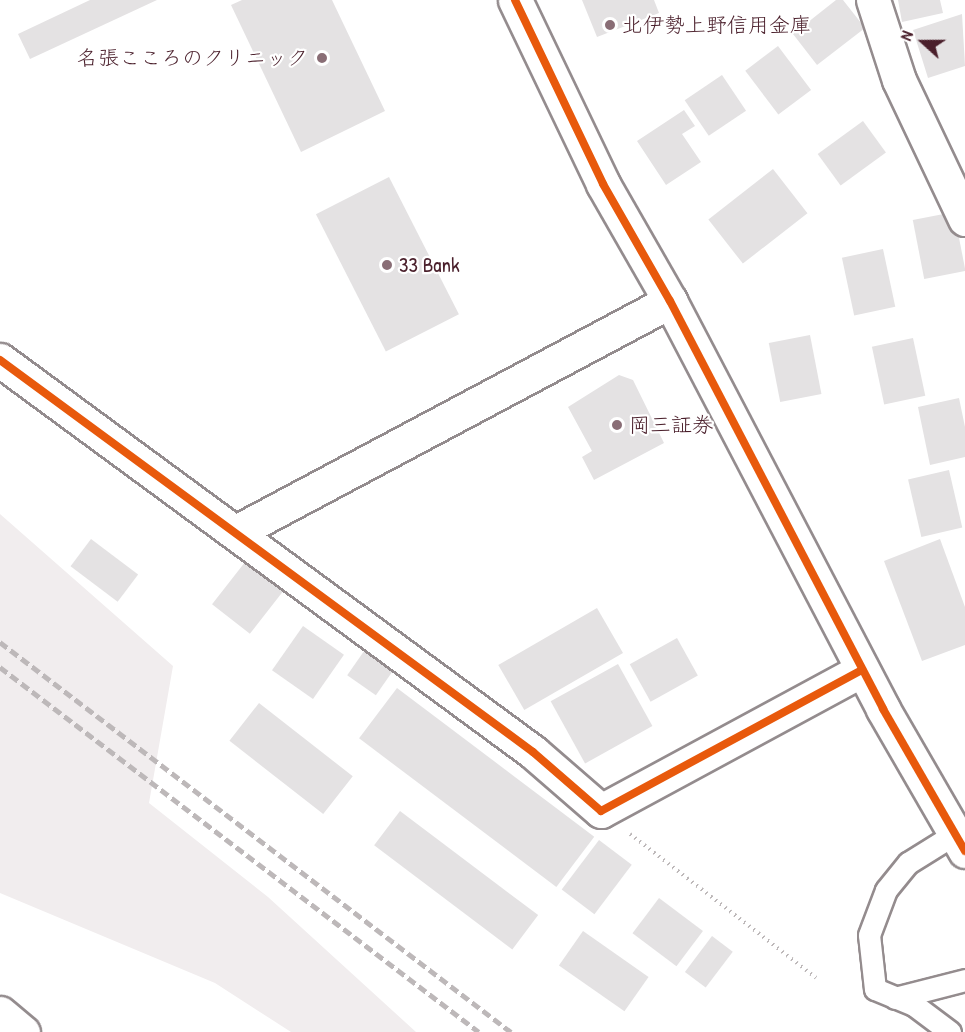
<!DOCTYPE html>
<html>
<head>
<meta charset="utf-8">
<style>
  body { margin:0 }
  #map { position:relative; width:965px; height:1032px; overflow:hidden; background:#fff; font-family:"Patrick Hand","Klee One",sans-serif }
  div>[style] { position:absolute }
  .built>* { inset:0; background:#f1edee }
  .building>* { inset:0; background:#e4e2e3; transform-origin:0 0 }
  .path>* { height:4px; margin-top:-2px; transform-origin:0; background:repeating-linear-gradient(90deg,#bdb8b9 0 1.5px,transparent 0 6px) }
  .roads { filter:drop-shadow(2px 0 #948c8e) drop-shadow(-2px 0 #948c8e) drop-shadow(0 2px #948c8e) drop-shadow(0 -2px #948c8e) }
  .lane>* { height:21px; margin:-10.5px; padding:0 10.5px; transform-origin:10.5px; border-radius:10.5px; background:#fff }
  .street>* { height:33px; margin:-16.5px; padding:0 16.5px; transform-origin:16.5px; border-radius:16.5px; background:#fff }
  .secondary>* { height:33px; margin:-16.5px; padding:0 16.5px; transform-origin:16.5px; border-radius:16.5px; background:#fff }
  .rail>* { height:4.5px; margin-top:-2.25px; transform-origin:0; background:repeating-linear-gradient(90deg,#bdb8b9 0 9px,transparent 0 13.5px) }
  .cycleway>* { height:8px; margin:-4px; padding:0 4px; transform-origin:4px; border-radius:4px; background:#e8590c }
  .dots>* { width:16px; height:16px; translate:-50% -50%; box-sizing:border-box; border:3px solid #fff; border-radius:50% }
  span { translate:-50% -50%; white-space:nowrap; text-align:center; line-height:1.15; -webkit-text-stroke:4.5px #fff; paint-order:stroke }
  .poi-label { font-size:21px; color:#4a1f2b }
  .left { translate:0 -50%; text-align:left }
  .right { translate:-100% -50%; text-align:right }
  .north { position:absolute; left:893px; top:12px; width:60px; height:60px; -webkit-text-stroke:4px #fff; paint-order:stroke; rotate:291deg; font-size:16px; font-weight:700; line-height:24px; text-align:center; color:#4a1f2b }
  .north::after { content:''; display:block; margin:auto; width:21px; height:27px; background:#4a1f2b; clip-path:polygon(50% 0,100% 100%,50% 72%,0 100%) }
</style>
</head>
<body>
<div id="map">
  <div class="built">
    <i style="clip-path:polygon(0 514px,173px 666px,149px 803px,268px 897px,416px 1032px,291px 1032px,215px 983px,0 893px)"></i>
  </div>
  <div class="building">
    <i style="clip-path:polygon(90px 0,157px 0,30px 59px,18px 34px)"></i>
    <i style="clip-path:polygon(242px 0,332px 0,385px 111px,301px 152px,231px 5px)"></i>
    <i style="clip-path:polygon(582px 0,654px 0,659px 13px,597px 37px)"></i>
    <i style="clip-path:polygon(836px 0,843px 0,865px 28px,817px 65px,793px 34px)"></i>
    <i style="clip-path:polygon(898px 0,940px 0,943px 13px,902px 22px)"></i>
    <i style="clip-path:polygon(962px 14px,965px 66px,928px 78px,913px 30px)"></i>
    <i style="left:778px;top:46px;width:55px;height:41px;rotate:53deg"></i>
    <i style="left:722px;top:75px;width:43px;height:45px;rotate:56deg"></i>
    <i style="clip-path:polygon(684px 110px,695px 126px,682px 134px,701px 162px,666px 185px,637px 141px)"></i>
    <i style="left:863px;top:121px;width:39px;height:56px;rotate:54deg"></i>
    <i style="left:773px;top:169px;width:56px;height:82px;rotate:52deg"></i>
    <i style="left:389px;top:177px;width:154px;height:82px;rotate:63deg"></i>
    <i style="left:954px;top:212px;width:60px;height:42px;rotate:79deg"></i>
    <i style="left:883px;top:249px;width:59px;height:42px;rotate:78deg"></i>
    <i style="left:810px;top:335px;width:60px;height:42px;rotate:79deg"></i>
    <i style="left:913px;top:338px;width:59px;height:42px;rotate:78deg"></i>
    <i style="clip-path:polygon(619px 375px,633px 380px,664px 443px,594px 480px,582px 457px,592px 451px,568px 407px)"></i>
    <i style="clip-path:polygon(959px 398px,965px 427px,965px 457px,930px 465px,918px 407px)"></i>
    <i style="left:949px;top:470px;width:59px;height:42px;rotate:77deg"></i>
    <i style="left:91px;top:539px;width:59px;height:34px;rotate:37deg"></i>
    <i style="clip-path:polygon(940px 539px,965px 607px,965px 645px,922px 661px,884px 561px)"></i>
    <i style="left:249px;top:557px;width:48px;height:60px;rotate:38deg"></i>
    <i style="left:597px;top:608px;width:52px;height:114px;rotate:60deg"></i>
    <i style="left:303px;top:626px;width:50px;height:54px;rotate:35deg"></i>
    <i style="left:677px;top:638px;width:43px;height:54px;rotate:61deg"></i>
    <i style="left:369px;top:644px;width:35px;height:38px;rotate:35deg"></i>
    <i style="left:618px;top:664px;width:71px;height:77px;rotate:61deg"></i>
    <i style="left:397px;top:688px;width:247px;height:63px;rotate:37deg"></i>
    <i style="left:259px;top:703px;width:119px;height:48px;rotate:38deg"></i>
    <i style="left:400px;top:811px;width:173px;height:43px;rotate:37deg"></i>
    <i style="left:599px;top:840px;width:41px;height:62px;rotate:37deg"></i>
    <i style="left:659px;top:898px;width:55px;height:44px;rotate:37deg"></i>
    <i style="left:583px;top:931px;width:80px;height:42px;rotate:35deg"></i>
    <i style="left:712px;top:936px;width:26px;height:45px;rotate:37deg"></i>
  </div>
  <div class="path">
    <i style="left:630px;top:834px;width:235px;rotate:37.7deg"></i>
  </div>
  <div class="roads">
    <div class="lane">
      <i style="left:895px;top:998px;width:72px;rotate:-14.4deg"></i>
      <i style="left:950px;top:1032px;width:45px;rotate:-143.1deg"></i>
      <i style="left:914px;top:1005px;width:42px;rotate:-157.7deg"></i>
      <i style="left:875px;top:989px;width:54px;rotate:-96.3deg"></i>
      <i style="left:869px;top:935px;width:48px;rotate:-69.3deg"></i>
      <i style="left:886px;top:890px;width:35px;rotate:-51deg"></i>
      <i style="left:908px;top:863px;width:53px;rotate:-31.9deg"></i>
    </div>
    <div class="street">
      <i style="left:873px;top:0;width:84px;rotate:72deg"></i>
      <i style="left:899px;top:80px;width:154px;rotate:64.6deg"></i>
      <i style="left:0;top:360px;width:662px;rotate:36.33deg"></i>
      <i style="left:533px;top:752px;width:90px;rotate:40.9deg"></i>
      <i style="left:601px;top:811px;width:297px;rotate:-28.4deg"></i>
      <i style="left:0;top:1013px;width:30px;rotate:40deg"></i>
    </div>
    <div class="secondary">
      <i style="left:515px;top:0;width:204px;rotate:64.4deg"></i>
      <i style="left:603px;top:184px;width:135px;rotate:60.2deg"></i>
      <i style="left:670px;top:301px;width:460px;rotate:62.4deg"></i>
      <i style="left:883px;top:709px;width:164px;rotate:60deg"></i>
      <i style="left:236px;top:532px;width:492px;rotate:-28deg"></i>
    </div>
  </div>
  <div class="rail">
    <i style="left:0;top:642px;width:643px;rotate:37.35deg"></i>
    <i style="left:0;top:667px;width:602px;rotate:37.31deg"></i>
  </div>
  <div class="cycleway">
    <i style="left:515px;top:0;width:204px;rotate:64.4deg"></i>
    <i style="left:603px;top:184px;width:135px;rotate:60.2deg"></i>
    <i style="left:670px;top:301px;width:460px;rotate:62.4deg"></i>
    <i style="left:883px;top:709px;width:164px;rotate:60deg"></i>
    <i style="left:0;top:360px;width:662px;rotate:36.33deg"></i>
    <i style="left:533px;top:752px;width:90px;rotate:40.9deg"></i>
    <i style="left:601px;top:811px;width:297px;rotate:-28.4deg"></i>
  </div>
  <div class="dots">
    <i style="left:610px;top:25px;background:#896d75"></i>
    <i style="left:322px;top:58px;background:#896d75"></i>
    <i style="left:387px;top:265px;background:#896d75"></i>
    <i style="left:617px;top:425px;background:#896d75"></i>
  </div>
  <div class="poi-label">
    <span class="left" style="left:622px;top:25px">北伊勢上野信用金庫</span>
    <span class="right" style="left:308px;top:58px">名張こころのクリニック</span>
    <span class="left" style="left:399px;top:265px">33 Bank</span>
    <span class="left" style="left:629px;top:425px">岡三証券</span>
  </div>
  <div class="north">N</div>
</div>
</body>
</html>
